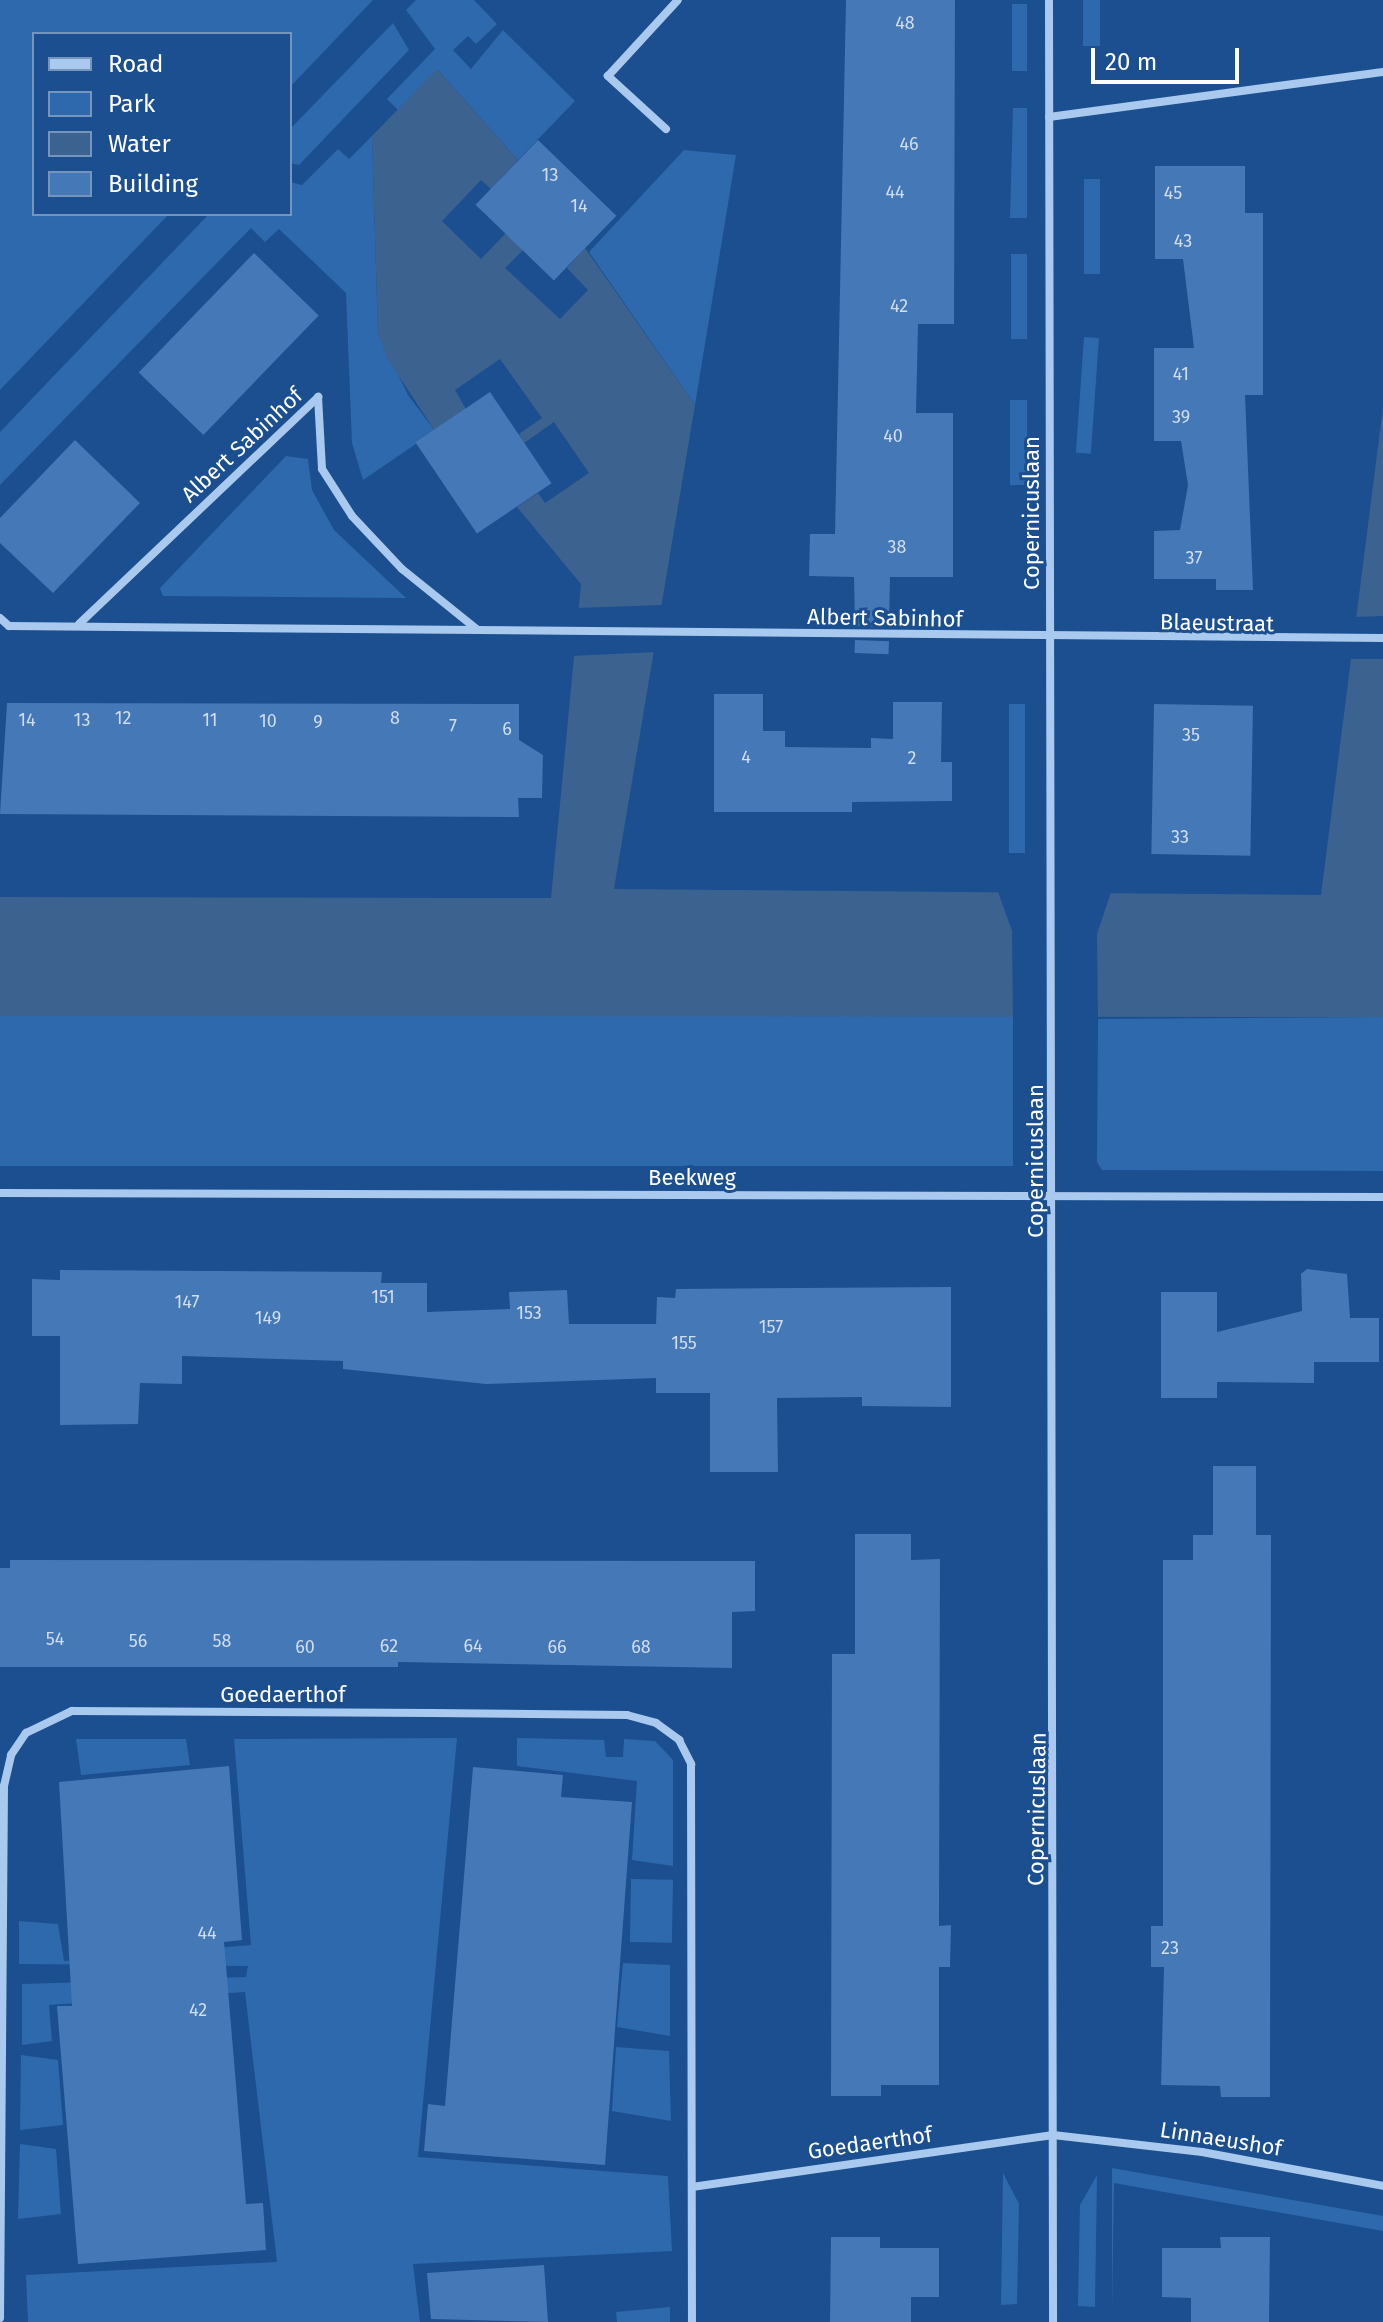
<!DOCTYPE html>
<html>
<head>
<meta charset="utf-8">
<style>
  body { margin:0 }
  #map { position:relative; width:1383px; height:2322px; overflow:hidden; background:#1b4f8f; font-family:"Fira Sans",sans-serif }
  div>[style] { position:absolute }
  .green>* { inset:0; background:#2e69ad; transform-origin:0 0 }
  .water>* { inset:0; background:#3c6290 }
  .pier>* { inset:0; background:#1b4f8f }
  .building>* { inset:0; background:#4478b7; transform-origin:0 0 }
  .street>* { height:8px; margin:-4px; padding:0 4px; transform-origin:4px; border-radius:4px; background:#a9c9ee }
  span { translate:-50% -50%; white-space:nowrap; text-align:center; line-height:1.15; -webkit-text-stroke:6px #1b4f8f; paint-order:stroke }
  .number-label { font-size:18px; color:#d0dded }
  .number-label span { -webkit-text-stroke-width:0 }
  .street-label { font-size:22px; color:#fff }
  .legend { position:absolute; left:32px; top:32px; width:260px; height:184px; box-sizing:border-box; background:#1b4f8f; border:2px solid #7695bc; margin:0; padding:10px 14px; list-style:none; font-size:24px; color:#fff }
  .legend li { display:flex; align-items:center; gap:16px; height:40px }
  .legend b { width:40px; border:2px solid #7695bc }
  .scale { position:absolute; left:1091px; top:48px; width:148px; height:36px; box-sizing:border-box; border:4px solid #fff; border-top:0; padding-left:10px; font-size:24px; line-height:28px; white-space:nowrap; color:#fff; -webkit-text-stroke:6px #1b4f8f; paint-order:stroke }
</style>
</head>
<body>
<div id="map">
  <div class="green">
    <i style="clip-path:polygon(0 0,373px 0,290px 87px,290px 34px,34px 34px,34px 214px,169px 214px,0 390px)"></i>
    <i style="clip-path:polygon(416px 0,474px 0,497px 24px,476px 44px,468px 36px,453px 50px,471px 69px,503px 30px,575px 101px,518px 160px,438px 70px,398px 110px,387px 99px,435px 49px,406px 10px)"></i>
    <i style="left:1083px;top:0;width:17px;height:46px"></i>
    <i style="left:1012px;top:4px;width:15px;height:67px"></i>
    <i style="clip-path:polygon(393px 23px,409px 50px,299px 165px,290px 163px,290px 129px)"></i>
    <i style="clip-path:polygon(1013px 108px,1027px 108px,1027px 218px,1010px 218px)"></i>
    <i style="clip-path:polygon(372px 136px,378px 333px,408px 395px,435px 431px,363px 480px,352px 443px,346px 293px,279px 229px,265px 242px,251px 228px,0 485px,0 432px,209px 214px,290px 214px,290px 182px,302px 185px,338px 149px,349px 159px)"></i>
    <i style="clip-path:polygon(684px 150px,736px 155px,695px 405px,589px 252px)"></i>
    <i style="left:1084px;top:179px;width:16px;height:95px"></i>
    <i style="left:1011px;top:254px;width:16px;height:85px"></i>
    <i style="left:1084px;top:337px;width:15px;height:116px;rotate:4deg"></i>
    <i style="left:1010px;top:400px;width:17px;height:85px"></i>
    <i style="clip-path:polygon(286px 456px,308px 459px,312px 490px,334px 530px,406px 598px,163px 596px,160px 588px)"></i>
    <i style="left:1009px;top:704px;width:16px;height:149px"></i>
    <i style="left:0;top:1016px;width:1013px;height:150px"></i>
    <i style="clip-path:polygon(1383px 1017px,1383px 1171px,1102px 1170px,1097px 1162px,1098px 1019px)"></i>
    <i style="clip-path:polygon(457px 1738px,418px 2157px,668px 2176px,672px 2251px,413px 2264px,420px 2322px,28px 2322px,26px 2275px,277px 2262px,245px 1992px,49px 2005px,52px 2041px,22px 2045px,22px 1984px,246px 1977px,248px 1966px,19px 1964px,19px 1921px,58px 1924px,64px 1961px,251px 1945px,234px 1739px)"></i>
    <i style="clip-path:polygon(517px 1738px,604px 1740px,606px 1757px,623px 1757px,624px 1739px,655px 1741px,673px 1760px,673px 1866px,632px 1860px,637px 1781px,517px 1766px)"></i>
    <i style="clip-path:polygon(76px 1739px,186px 1739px,190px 1765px,81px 1775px)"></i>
    <i style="left:631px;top:1879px;width:42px;height:63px;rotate:1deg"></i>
    <i style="clip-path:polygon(623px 1963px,670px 1965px,670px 2036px,617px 2027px)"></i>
    <i style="clip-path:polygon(616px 2047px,669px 2051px,671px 2121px,612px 2111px)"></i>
    <i style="clip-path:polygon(21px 2055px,58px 2060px,63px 2125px,20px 2130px)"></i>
    <i style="clip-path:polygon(20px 2144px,56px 2149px,61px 2214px,18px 2219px)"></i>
    <i style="clip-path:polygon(1112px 2168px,1383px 2216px,1383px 2231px,1114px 2183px,1112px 2312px)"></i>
    <i style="clip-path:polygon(1003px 2173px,1019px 2204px,1017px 2304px,1001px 2305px)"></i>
    <i style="clip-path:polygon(1097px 2175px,1095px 2307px,1078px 2306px,1080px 2205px)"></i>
    <i style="clip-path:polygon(670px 2307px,670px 2322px,617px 2322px,616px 2312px)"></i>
  </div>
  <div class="water">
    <i style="clip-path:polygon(437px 69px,518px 160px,491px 189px,481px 180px,442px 221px,481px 259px,506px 233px,523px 250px,505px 268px,560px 319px,588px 290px,567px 268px,585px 248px,695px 405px,614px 889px,1321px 895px,1383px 407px,1383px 1017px,0 1016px,0 897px,551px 898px,581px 584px,517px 507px,538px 493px,545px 503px,589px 473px,554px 422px,524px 443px,519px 434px,542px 418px,500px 359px,455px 390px,466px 409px,435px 431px,387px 358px,378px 333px,372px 136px)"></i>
  </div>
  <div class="pier">
    <i style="clip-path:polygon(665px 605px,657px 652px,570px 656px,575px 608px)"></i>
    <i style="clip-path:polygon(1383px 616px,1383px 659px,1347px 659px,1353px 617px)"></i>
    <i style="clip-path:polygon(998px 892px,1111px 892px,1097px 934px,1098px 1023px,1013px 1023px,1012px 931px)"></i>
  </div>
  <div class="building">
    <i style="clip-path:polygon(846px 0,955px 0,954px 324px,918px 324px,916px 413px,953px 413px,953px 577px,890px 577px,889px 627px,855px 626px,854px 577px,809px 576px,810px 534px,835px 534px)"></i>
    <i style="left:538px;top:140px;width:109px;height:90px;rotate:44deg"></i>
    <i style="clip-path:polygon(1155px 166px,1245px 166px,1245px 213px,1263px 213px,1263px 395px,1245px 395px,1253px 590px,1216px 590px,1216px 579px,1154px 579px,1154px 531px,1180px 530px,1188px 485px,1181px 441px,1154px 441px,1154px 348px,1194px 348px,1183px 259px,1155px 259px)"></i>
    <i style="left:254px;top:253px;width:90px;height:166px;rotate:44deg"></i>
    <i style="left:490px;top:392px;width:110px;height:90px;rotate:56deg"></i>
    <i style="clip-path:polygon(75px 440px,140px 503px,53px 593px,0 543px,0 518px)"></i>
    <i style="left:855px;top:640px;width:34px;height:13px;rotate:2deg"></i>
    <i style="clip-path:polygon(714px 694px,763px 694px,763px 731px,785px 731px,785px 747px,871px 748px,871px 738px,893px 739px,893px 702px,942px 702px,941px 762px,952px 762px,952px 801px,852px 802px,852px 812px,714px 812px)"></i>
    <i style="clip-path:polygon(7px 703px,519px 704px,519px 740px,543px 755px,542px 798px,518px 798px,519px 817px,0 814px)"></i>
    <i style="left:1154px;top:704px;width:99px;height:150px;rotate:1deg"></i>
    <i style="clip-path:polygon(1307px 1269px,1347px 1274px,1350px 1318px,1379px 1318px,1379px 1362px,1314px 1362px,1314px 1383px,1217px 1382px,1217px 1398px,1161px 1398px,1161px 1292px,1217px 1292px,1217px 1332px,1302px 1311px,1301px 1274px)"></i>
    <i style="clip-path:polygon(60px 1270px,382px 1272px,381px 1283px,427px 1283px,427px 1312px,510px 1309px,509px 1292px,567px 1290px,569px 1324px,656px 1324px,657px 1297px,675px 1298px,676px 1289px,951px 1287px,951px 1407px,862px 1406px,862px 1397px,777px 1398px,778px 1472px,710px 1472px,710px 1393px,656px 1393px,656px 1378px,486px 1384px,343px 1369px,343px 1361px,182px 1356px,182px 1384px,140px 1383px,138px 1424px,60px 1425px,60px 1336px,32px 1336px,32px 1279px,60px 1280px)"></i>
    <i style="clip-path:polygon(1213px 1466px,1256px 1466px,1256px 1535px,1271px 1535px,1270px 2097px,1221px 2097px,1220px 2086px,1161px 2085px,1164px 1967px,1151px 1967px,1151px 1926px,1163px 1926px,1163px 1560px,1193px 1560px,1193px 1535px,1213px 1535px)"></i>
    <i style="clip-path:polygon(855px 1534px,911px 1534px,911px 1560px,940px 1559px,939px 1926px,951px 1925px,950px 1967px,939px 1967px,939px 2085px,881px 2085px,881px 2096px,831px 2096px,832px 1654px,855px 1654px)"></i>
    <i style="clip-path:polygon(10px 1560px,755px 1561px,755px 1611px,732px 1612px,732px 1668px,398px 1662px,398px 1667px,0 1667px,0 1568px,10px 1568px)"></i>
    <i style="clip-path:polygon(229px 1766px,242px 1940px,224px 1942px,246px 2204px,263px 2203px,266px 2250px,78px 2264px,57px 2006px,72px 2006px,59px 1782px)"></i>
    <i style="clip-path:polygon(473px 1767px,563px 1775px,561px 1797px,632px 1802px,605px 2165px,424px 2151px,428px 2104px,445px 2106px)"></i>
    <i style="clip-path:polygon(831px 2237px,880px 2237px,880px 2248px,939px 2248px,939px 2297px,911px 2297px,911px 2322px,830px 2322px)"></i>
    <i style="clip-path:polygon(1220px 2237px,1270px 2237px,1269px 2322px,1191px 2322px,1191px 2298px,1162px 2297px,1162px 2248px,1221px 2248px)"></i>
    <i style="clip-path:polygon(544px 2265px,548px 2322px,431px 2319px,427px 2273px)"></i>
  </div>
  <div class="street">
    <i style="left:1049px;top:0;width:2322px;rotate:89.9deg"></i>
    <i style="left:1049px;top:117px;width:337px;rotate:-7.7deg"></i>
    <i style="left:666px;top:129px;width:79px;rotate:-137.6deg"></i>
    <i style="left:608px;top:76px;width:103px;rotate:-47.4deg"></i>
    <i style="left:0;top:618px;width:12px;rotate:42deg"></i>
    <i style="left:9px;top:626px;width:1374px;rotate:0.5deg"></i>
    <i style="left:79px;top:624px;width:330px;rotate:-43.5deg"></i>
    <i style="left:318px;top:397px;width:72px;rotate:86.8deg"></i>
    <i style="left:322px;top:469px;width:56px;rotate:57.4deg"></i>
    <i style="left:352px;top:516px;width:73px;rotate:46.7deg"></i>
    <i style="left:402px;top:569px;width:97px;rotate:38.8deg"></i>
    <i style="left:0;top:1193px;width:1383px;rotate:0.17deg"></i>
    <i style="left:692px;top:2187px;width:365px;rotate:-8.2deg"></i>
    <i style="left:1053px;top:2135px;width:150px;rotate:6.5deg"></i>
    <i style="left:1202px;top:2152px;width:184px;rotate:10.6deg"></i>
    <i style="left:0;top:2318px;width:532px;rotate:-89.57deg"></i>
    <i style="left:4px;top:1786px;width:32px;rotate:-77deg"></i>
    <i style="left:11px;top:1755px;width:27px;rotate:-56deg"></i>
    <i style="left:26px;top:1733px;width:51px;rotate:-25.6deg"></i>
    <i style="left:72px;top:1711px;width:360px;rotate:0.3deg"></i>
    <i style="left:432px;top:1713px;width:195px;rotate:0.6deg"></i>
    <i style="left:627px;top:1715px;width:30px;rotate:15deg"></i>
    <i style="left:656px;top:1723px;width:29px;rotate:36deg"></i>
    <i style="left:679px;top:1740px;width:27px;rotate:63deg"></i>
    <i style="left:691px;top:1764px;width:558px;rotate:89.9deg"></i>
  </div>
  <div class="number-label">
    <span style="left:905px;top:23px">48</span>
    <span style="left:909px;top:144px">46</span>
    <span style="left:550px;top:175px">13</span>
    <span style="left:895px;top:192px">44</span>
    <span style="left:1173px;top:193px">45</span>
    <span style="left:579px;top:206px">14</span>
    <span style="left:1183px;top:241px">43</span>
    <span style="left:899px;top:306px">42</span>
    <span style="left:1181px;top:374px">41</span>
    <span style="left:1181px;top:417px">39</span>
    <span style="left:893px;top:436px">40</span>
    <span style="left:897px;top:547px">38</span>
    <span style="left:1194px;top:558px">37</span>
    <span style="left:123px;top:718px">12</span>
    <span style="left:395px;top:718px">8</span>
    <span style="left:27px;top:720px">14</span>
    <span style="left:82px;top:720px">13</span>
    <span style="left:210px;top:720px">11</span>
    <span style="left:268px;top:721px">10</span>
    <span style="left:318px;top:722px">9</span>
    <span style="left:453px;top:726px">7</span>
    <span style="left:507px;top:729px">6</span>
    <span style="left:1191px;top:735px">35</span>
    <span style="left:746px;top:757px">4</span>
    <span style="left:912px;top:758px">2</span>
    <span style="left:1180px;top:837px">33</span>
    <span style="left:383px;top:1297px">151</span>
    <span style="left:187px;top:1302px">147</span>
    <span style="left:529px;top:1313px">153</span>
    <span style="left:268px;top:1318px">149</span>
    <span style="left:771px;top:1327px">157</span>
    <span style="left:684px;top:1343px">155</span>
    <span style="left:55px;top:1639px">54</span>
    <span style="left:138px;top:1641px">56</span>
    <span style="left:222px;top:1641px">58</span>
    <span style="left:389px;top:1646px">62</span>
    <span style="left:473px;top:1646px">64</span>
    <span style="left:305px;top:1647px">60</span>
    <span style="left:557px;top:1647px">66</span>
    <span style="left:641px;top:1647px">68</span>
    <span style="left:207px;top:1933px">44</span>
    <span style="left:1170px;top:1948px">23</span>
    <span style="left:198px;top:2010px">42</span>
  </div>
  <div class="street-label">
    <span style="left:242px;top:445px;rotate:-43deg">Albert Sabinhof</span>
    <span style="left:1032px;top:513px;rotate:-90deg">Copernicuslaan</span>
    <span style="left:885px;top:618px;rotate:1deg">Albert Sabinhof</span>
    <span style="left:1217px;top:623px;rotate:1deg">Blaeustraat</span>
    <span style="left:1036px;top:1161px;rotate:-90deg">Copernicuslaan</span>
    <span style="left:692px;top:1178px">Beekweg</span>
    <span style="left:283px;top:1695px">Goedaerthof</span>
    <span style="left:1037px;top:1809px;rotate:-89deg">Copernicuslaan</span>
    <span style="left:1221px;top:2139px;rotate:9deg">Linnaeushof</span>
    <span style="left:870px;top:2143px;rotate:-8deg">Goedaerthof</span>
  </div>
  <ul class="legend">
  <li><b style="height:10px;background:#a9c9ee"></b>Road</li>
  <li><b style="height:22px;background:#2e69ad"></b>Park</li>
  <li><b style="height:22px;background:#3c6290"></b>Water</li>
  <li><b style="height:22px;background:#4478b7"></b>Building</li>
  </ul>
  <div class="scale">20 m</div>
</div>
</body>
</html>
